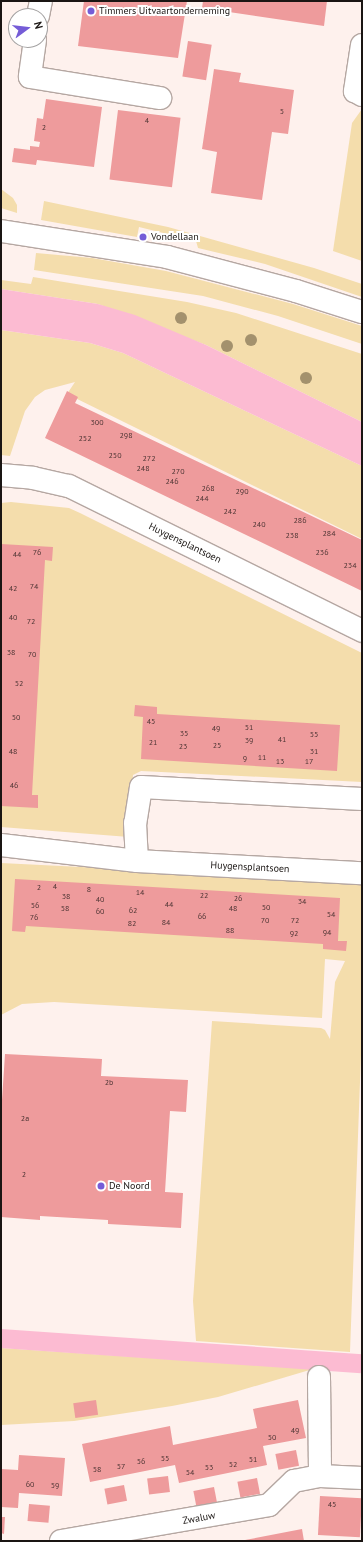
<!DOCTYPE html>
<html>
<head>
<meta charset="utf-8">
<style>
  body { margin:0 }
  #map { position:relative; width:363px; height:1542px; overflow:hidden; background:#fef1ed; font-family:"PT Sans",sans-serif }
  div>[style] { position:absolute }
  .green>* { inset:0; background:#f4ddac }
  .water>* { inset:0; background:#fcbbd2; transform-origin:0 0 }
  .building>* { inset:0; background:#ee9b9c; transform-origin:0 0 }
  .roads { filter:drop-shadow(1px 0 #b5a7a2) drop-shadow(-1px 0 #b5a7a2) drop-shadow(0 1px #b5a7a2) drop-shadow(0 -1px #b5a7a2) }
  .minor>* { height:22px; margin:-11px; padding:0 11px; transform-origin:11px; border-radius:11px; background:#fff }
  .trees>* { width:12px; height:12px; margin:-6px; border-radius:50%; background:#a3916d }
  .dots>* { width:11px; height:11px; translate:-50% -50%; box-sizing:border-box; border:2px solid #fff; border-radius:50% }
  span { translate:-50% -50%; white-space:nowrap; text-align:center; line-height:1.15; -webkit-text-stroke:4px #fff; paint-order:stroke }
  .number-label { font-size:8px; color:#4f3635 }
  .number-label span { -webkit-text-stroke-width:0 }
  .poi-label { font-size:10px; color:#1a1513 }
  .left { translate:0 -50%; text-align:left }
  .street-label { font-size:10px; color:#1a1513 }
  .frame { position:absolute; inset:0; border:2px solid #1a1513; pointer-events:none }
  .north { position:absolute; left:8px; top:8px; width:40px; height:40px; box-sizing:border-box; background:#fff; border:1px solid #a3a1a1; border-radius:50%; rotate:75deg; font-size:11px; font-weight:700; line-height:16px; text-align:center; color:#1a1513 }
  .north::after { content:''; display:block; margin:auto; width:14px; height:18px; background:#755cd7; clip-path:polygon(50% 0,100% 100%,50% 72%,0 100%) }
</style>
</head>
<body>
<div id="map">
  <div class="green">
    <i style="clip-path:polygon(362px 109px,362px 261px,333px 251px,352px 123px)"></i>
    <i style="clip-path:polygon(1px 189px,13px 198px,17px 205px,17px 213px,1px 208px)"></i>
    <i style="clip-path:polygon(44px 201px,168px 227px,314px 268px,362px 284px,362px 297px,265px 264px,198px 248px,196px 241px,139px 227px,137px 237px,41px 220px)"></i>
    <i style="clip-path:polygon(36px 253px,92px 258px,166px 271px,293px 304px,362px 326px,362px 344px,278px 316px,203px 296px,34px 270px)"></i>
    <i style="clip-path:polygon(33px 277px,187px 302px,236px 313px,362px 354px,362px 422px,206px 345px,98px 304px,1px 289px,1px 280px,31px 284px)"></i>
    <i style="clip-path:polygon(1px 330px,90px 343px,123px 353px,362px 466px,362px 539px,67px 394px,75px 382px,45px 390px,35px 397px,25px 411px,10px 456px,1px 455px)"></i>
    <i style="clip-path:polygon(11px 502px,69px 508px,80px 513px,362px 653px,362px 782px,141px 771px,133px 775px,129px 837px,1px 827px,1px 503px)"></i>
    <i style="clip-path:polygon(1px 863px,362px 881px,362px 1028px,350px 1352px,196px 1341px,193px 1301px,212px 1021px,321px 1028px,325px 1030px,330px 1039px,335px 982px,345px 961px,325px 959px,322px 1018px,54px 1002px,22px 1004px,1px 1015px)"></i>
    <i style="clip-path:polygon(1px 1348px,166px 1359px,313px 1369px,218px 1397px,172px 1406px,74px 1421px,1px 1425px)"></i>
  </div>
  <div class="water">
    <i style="clip-path:polygon(1px 289px,98px 304px,135px 315px,206px 345px,362px 422px,362px 466px,123px 353px,90px 343px,1px 330px)"></i>
    <i style="left:1px;top:1329px;width:362px;height:19px;rotate:4deg"></i>
  </div>
  <div class="building">
    <i style="clip-path:polygon(84px 1px,187px 1px,178px 58px,78px 46px)"></i>
    <i style="clip-path:polygon(203px 1px,327px 1px,324px 26px,202px 8px)"></i>
    <i style="left:188px;top:41px;width:24px;height:36px;rotate:9deg"></i>
    <i style="clip-path:polygon(214px 69px,241px 73px,239px 82px,294px 90px,288px 134px,272px 132px,262px 200px,211px 193px,217px 152px,202px 149px)"></i>
    <i style="clip-path:polygon(46px 99px,102px 107px,94px 167px,37px 160px,36px 165px,12px 162px,14px 148px,30px 150px,30px 146px,39px 147px,40px 142px,34px 141px,37px 118px,43px 119px)"></i>
    <i style="left:118px;top:110px;width:63px;height:70px;rotate:7deg"></i>
    <i style="clip-path:polygon(67px 391px,78px 397px,75px 403px,362px 540px,362px 591px,45px 438px)"></i>
    <i style="clip-path:polygon(1px 544px,53px 547px,52px 561px,45px 560px,32px 795px,38px 795px,38px 808px,1px 806px)"></i>
    <i style="clip-path:polygon(135px 705px,157px 707px,157px 714px,340px 725px,337px 771px,141px 759px,143px 717px,134px 716px)"></i>
    <i style="clip-path:polygon(15px 879px,340px 898px,338px 941px,347px 941px,346px 951px,323px 949px,323px 944px,26px 926px,25px 932px,12px 931px)"></i>
    <i style="clip-path:polygon(5px 1054px,102px 1059px,101px 1076px,188px 1080px,186px 1112px,170px 1111px,165px 1192px,183px 1193px,181px 1228px,108px 1224px,108px 1220px,40px 1216px,40px 1220px,1px 1217px,1px 1115px)"></i>
    <i style="left:96px;top:1400px;width:15px;height:23px;rotate:82deg"></i>
    <i style="clip-path:polygon(298px 1400px,306px 1438px,263px 1446px,267px 1465px,179px 1483px,175px 1465px,90px 1482px,82px 1444px,170px 1426px,173px 1445px,257px 1428px,253px 1409px)"></i>
    <i style="left:296px;top:1450px;width:16px;height:21px;rotate:79deg"></i>
    <i style="clip-path:polygon(19px 1455px,65px 1458px,62px 1496px,19px 1493px,18px 1508px,1px 1507px,1px 1469px,18px 1470px)"></i>
    <i style="left:168px;top:1476px;width:16px;height:21px;rotate:83deg"></i>
    <i style="left:257px;top:1478px;width:16px;height:20px;rotate:79deg"></i>
    <i style="left:124px;top:1485px;width:16px;height:20px;rotate:79deg"></i>
    <i style="left:214px;top:1487px;width:16px;height:21px;rotate:79deg"></i>
    <i style="left:320px;top:1496px;width:42px;height:39px;rotate:3deg"></i>
    <i style="left:29px;top:1504px;width:21px;height:17px;rotate:5deg"></i>
    <i style="clip-path:polygon(1px 1517px,5px 1517px,4px 1534px,1px 1533px)"></i>
    <i style="clip-path:polygon(302px 1529px,304px 1541px,245px 1541px,245px 1540px)"></i>
  </div>
  <div class="roads">
    <div class="minor">
      <i style="left:38px;top:16px;width:15px;rotate:-79deg"></i>
      <i style="left:35px;top:40px;width:37px;rotate:98deg"></i>
      <i style="left:30px;top:77px;width:132px;rotate:9.2deg"></i>
      <i style="left:362px;top:45px;width:47px;rotate:98.7deg"></i>
      <i style="left:355px;top:91px;width:8px;rotate:30deg"></i>
      <i style="left:1px;top:231px;width:168px;rotate:8.9deg"></i>
      <i style="left:167px;top:257px;width:133px;rotate:14.8deg"></i>
      <i style="left:296px;top:291px;width:69px;rotate:17.7deg"></i>
      <i style="left:1px;top:475px;width:32px;rotate:5deg"></i>
      <i style="left:33px;top:478px;width:37px;rotate:13deg"></i>
      <i style="left:69px;top:486px;width:327px;rotate:26.3deg"></i>
      <i style="left:362px;top:799px;width:221px;rotate:-176.9deg"></i>
      <i style="left:141px;top:787px;width:36px;rotate:99deg"></i>
      <i style="left:135px;top:823px;width:38px;rotate:87deg"></i>
      <i style="left:137px;top:861px;width:225px;rotate:3.1deg"></i>
      <i style="left:1px;top:845px;width:137px;rotate:6.7deg"></i>
      <i style="left:319px;top:1377px;width:99px;rotate:89.4deg"></i>
      <i style="left:61px;top:1541px;width:211px;rotate:-9.8deg"></i>
      <i style="left:269px;top:1505px;width:35px;rotate:-44deg"></i>
      <i style="left:294px;top:1481px;width:26px;rotate:-11deg"></i>
      <i style="left:320px;top:1476px;width:42px;rotate:2.7deg"></i>
    </div>
  </div>
  <div class="trees">
    <i style="left:181px;top:318px"></i>
    <i style="left:251px;top:340px"></i>
    <i style="left:227px;top:346px"></i>
    <i style="left:306px;top:378px"></i>
  </div>
  <div class="dots">
    <i style="left:91px;top:11px;background:#755cd7"></i>
    <i style="left:143px;top:237px;background:#755cd7"></i>
    <i style="left:101px;top:1186px;background:#755cd7"></i>
  </div>
  <div class="number-label">
    <span style="left:282px;top:112px">5</span>
    <span style="left:147px;top:121px">4</span>
    <span style="left:44px;top:128px">2</span>
    <span style="left:97px;top:423px">300</span>
    <span style="left:126px;top:436px">298</span>
    <span style="left:85px;top:439px">252</span>
    <span style="left:115px;top:456px">250</span>
    <span style="left:149px;top:459px">272</span>
    <span style="left:143px;top:469px">248</span>
    <span style="left:178px;top:472px">270</span>
    <span style="left:172px;top:482px">246</span>
    <span style="left:208px;top:489px">268</span>
    <span style="left:242px;top:492px">290</span>
    <span style="left:202px;top:499px">244</span>
    <span style="left:230px;top:512px">242</span>
    <span style="left:300px;top:521px">286</span>
    <span style="left:259px;top:525px">240</span>
    <span style="left:329px;top:534px">284</span>
    <span style="left:292px;top:536px">238</span>
    <span style="left:37px;top:553px">76</span>
    <span style="left:322px;top:553px">236</span>
    <span style="left:17px;top:555px">44</span>
    <span style="left:350px;top:566px">234</span>
    <span style="left:34px;top:587px">74</span>
    <span style="left:13px;top:589px">42</span>
    <span style="left:13px;top:618px">40</span>
    <span style="left:31px;top:622px">72</span>
    <span style="left:11px;top:653px">38</span>
    <span style="left:32px;top:655px">70</span>
    <span style="left:19px;top:684px">52</span>
    <span style="left:16px;top:718px">50</span>
    <span style="left:151px;top:722px">45</span>
    <span style="left:249px;top:728px">51</span>
    <span style="left:216px;top:729px">49</span>
    <span style="left:184px;top:734px">35</span>
    <span style="left:314px;top:735px">55</span>
    <span style="left:282px;top:740px">41</span>
    <span style="left:249px;top:741px">39</span>
    <span style="left:153px;top:743px">21</span>
    <span style="left:217px;top:746px">25</span>
    <span style="left:183px;top:747px">23</span>
    <span style="left:13px;top:752px">48</span>
    <span style="left:314px;top:752px">31</span>
    <span style="left:262px;top:758px">11</span>
    <span style="left:245px;top:759px">9</span>
    <span style="left:280px;top:762px">13</span>
    <span style="left:309px;top:762px">17</span>
    <span style="left:14px;top:786px">46</span>
    <span style="left:55px;top:887px">4</span>
    <span style="left:39px;top:888px">2</span>
    <span style="left:89px;top:890px">8</span>
    <span style="left:140px;top:893px">14</span>
    <span style="left:204px;top:896px">22</span>
    <span style="left:66px;top:897px">38</span>
    <span style="left:238px;top:899px">26</span>
    <span style="left:100px;top:900px">40</span>
    <span style="left:302px;top:902px">34</span>
    <span style="left:169px;top:905px">44</span>
    <span style="left:35px;top:906px">56</span>
    <span style="left:266px;top:908px">50</span>
    <span style="left:65px;top:909px">58</span>
    <span style="left:233px;top:909px">48</span>
    <span style="left:133px;top:911px">62</span>
    <span style="left:100px;top:912px">60</span>
    <span style="left:331px;top:915px">54</span>
    <span style="left:202px;top:917px">66</span>
    <span style="left:34px;top:918px">76</span>
    <span style="left:265px;top:921px">70</span>
    <span style="left:295px;top:921px">72</span>
    <span style="left:166px;top:923px">84</span>
    <span style="left:132px;top:924px">82</span>
    <span style="left:230px;top:931px">88</span>
    <span style="left:327px;top:933px">94</span>
    <span style="left:294px;top:934px">92</span>
    <span style="left:109px;top:1083px">2b</span>
    <span style="left:25px;top:1119px">2a</span>
    <span style="left:24px;top:1175px">2</span>
    <span style="left:295px;top:1431px">49</span>
    <span style="left:272px;top:1438px">50</span>
    <span style="left:165px;top:1459px">55</span>
    <span style="left:253px;top:1460px">51</span>
    <span style="left:141px;top:1462px">56</span>
    <span style="left:233px;top:1465px">52</span>
    <span style="left:121px;top:1467px">57</span>
    <span style="left:209px;top:1468px">53</span>
    <span style="left:97px;top:1470px">58</span>
    <span style="left:190px;top:1473px">54</span>
    <span style="left:30px;top:1485px">60</span>
    <span style="left:55px;top:1486px">59</span>
    <span style="left:332px;top:1505px">45</span>
  </div>
  <div class="poi-label">
    <span class="left" style="left:99px;top:11px">Timmers Uitvaartonderneming</span>
    <span class="left" style="left:151px;top:237px">Vondellaan</span>
    <span class="left" style="left:109px;top:1186px">De Noord</span>
  </div>
  <div class="street-label">
    <span style="left:185px;top:543px;rotate:26deg">Huygensplantsoen</span>
    <span style="left:250px;top:867px;rotate:3deg">Huygensplantsoen</span>
    <span style="left:199px;top:1518px;rotate:-10deg">Zwaluw</span>
  </div>
  <div class="frame"></div>
  <div class="north">N</div>
</div>
</body>
</html>
